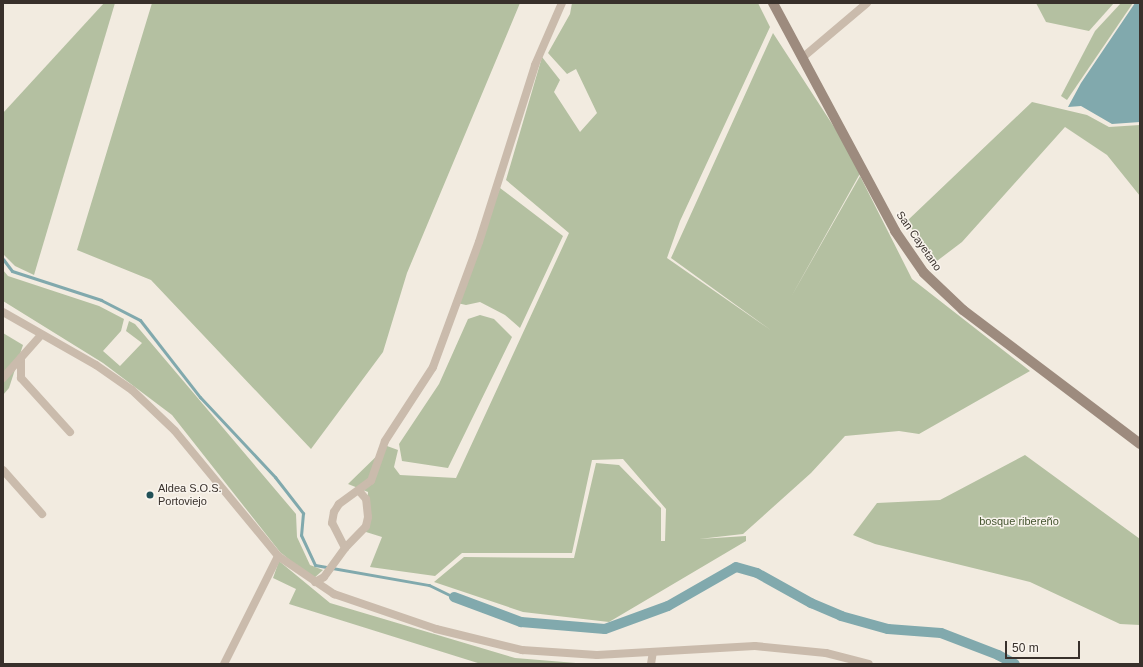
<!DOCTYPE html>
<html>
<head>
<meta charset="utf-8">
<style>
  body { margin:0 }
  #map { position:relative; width:1143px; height:667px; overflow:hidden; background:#f2ebe0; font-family:Helvetica,sans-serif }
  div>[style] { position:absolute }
  .green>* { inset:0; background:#b4c0a1 }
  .water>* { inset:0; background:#81a9ad }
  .stream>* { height:3px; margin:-1.5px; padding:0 1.5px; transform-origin:1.5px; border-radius:1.5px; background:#81a9ad }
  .canal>* { height:10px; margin:-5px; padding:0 5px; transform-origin:5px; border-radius:5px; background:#81a9ad }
  .street>* { height:8px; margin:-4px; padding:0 4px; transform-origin:4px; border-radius:4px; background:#cabbac }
  .secondary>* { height:10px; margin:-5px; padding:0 5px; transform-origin:5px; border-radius:5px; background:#9d8b7e }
  .dots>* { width:11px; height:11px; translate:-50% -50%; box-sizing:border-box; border:2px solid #f9f4ed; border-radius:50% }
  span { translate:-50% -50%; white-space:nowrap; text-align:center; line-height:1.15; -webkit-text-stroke:3px #f9f4ed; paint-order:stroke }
  .street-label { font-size:11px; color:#38302b }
  .poi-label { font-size:11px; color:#38302b }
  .left { translate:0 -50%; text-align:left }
  .park-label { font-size:11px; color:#455530 }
  .frame { position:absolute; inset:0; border:4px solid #38302b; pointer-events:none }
  .scale { position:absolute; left:1005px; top:641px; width:75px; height:18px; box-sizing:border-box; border:2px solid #38302b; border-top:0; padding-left:5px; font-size:12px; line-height:14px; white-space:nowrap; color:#38302b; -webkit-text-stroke:3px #f9f4ed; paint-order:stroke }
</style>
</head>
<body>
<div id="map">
  <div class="green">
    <i style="clip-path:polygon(104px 3px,115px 3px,34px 275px,15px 266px,3px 254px,3px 113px)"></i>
    <i style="clip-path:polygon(152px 3px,520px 3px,407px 273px,383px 352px,311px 449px,151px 280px,77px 250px)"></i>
    <i style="clip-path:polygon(572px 3px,758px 3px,770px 27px,680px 221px,667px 258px,772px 331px,671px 258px,773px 33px,862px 170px,791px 297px,860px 176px,912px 279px,1030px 371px,919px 434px,899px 431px,845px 436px,811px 473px,743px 534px,699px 539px,746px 536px,746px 541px,609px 622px,523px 612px,434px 582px,464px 557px,574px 558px,596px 463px,619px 465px,661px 508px,661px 541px,665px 541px,666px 509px,623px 459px,592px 460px,572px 553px,462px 553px,435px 576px,370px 567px,382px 537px,366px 532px,368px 492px,348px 484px,387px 446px,398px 450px,394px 467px,400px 475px,456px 478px,569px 233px,506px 180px,542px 57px,560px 80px,554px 92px,580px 132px,597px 113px,576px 69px,567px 74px,548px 53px,570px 14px)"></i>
    <i style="clip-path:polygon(1036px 3px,1114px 3px,1089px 31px,1046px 22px)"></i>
    <i style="clip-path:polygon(1121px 3px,1133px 3px,1067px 100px,1061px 96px,1095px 31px)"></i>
    <i style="clip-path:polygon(1032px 102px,1087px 115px,1109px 127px,1140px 125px,1140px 196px,1107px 155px,1065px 127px,962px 242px,933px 264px,907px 221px)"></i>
    <i style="clip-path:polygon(500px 188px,563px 236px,520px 328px,505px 315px,480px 302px,466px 305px,457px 303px)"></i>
    <i style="clip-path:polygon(3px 270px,8px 276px,99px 306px,124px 319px,121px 331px,103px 351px,120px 366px,142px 343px,126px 331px,129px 321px,135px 324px,296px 514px,297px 537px,310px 565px,323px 570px,313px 579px,280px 552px,172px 415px,103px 363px,3px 301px)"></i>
    <i style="clip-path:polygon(480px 315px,494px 319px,512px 337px,448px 468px,402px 461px,399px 444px,439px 384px,468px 319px)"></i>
    <i style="clip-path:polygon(3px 333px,23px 345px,9px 388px,3px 395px)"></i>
    <i style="clip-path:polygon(1025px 455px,1140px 539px,1140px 625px,1120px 624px,1030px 582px,875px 544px,853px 535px,877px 503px,940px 500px)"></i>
    <i style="clip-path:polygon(279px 561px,330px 603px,515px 658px,576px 663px,645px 664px,481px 664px,289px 604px,296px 589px,273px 578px)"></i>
  </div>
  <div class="water">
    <i style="clip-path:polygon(1135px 3px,1140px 3px,1140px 122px,1112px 124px,1081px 106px,1068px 107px,1081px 83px)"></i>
  </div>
  <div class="stream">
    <i style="left:3px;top:259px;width:15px;rotate:53deg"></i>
    <i style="left:12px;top:271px;width:94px;rotate:18deg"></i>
    <i style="left:101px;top:300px;width:44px;rotate:27.1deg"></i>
    <i style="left:140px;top:320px;width:98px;rotate:52.1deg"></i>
    <i style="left:200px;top:397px;width:110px;rotate:46.8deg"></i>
    <i style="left:275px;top:477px;width:46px;rotate:52.1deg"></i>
    <i style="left:303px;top:513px;width:22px;rotate:95deg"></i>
    <i style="left:301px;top:535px;width:33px;rotate:65deg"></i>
    <i style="left:315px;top:565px;width:116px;rotate:10deg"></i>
    <i style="left:429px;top:585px;width:28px;rotate:26deg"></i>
  </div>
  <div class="canal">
    <i style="left:454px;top:597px;width:72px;rotate:20.5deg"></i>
    <i style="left:521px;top:622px;width:84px;rotate:4.8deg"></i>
    <i style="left:605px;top:629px;width:67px;rotate:-20.1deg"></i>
    <i style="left:668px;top:606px;width:78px;rotate:-29.8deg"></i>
    <i style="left:736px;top:567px;width:22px;rotate:16deg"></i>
    <i style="left:757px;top:573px;width:62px;rotate:29.1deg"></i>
    <i style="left:811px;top:603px;width:33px;rotate:23deg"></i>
    <i style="left:841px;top:616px;width:49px;rotate:15.5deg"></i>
    <i style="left:888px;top:629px;width:53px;rotate:4.3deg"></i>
    <i style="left:941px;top:633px;width:61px;rotate:21.1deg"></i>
    <i style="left:998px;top:655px;width:19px;rotate:28deg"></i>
  </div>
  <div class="street">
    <i style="left:802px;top:58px;width:85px;rotate:-40.2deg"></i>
    <i style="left:3px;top:312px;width:107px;rotate:29.7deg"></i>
    <i style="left:96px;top:365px;width:44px;rotate:34.8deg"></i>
    <i style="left:132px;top:390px;width:59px;rotate:43.6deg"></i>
    <i style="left:175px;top:431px;width:162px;rotate:50.5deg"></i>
    <i style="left:278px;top:556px;width:68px;rotate:34.2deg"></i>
    <i style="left:334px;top:594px;width:108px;rotate:18.9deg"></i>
    <i style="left:436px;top:629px;width:89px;rotate:13.7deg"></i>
    <i style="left:522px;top:650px;width:75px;rotate:3.8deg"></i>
    <i style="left:597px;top:655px;width:158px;rotate:-3.3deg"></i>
    <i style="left:755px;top:646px;width:71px;rotate:5.6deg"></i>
    <i style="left:826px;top:653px;width:44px;rotate:14.3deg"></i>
    <i style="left:21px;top:358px;width:20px;rotate:90deg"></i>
    <i style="left:21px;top:378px;width:73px;rotate:47.8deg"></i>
    <i style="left:3px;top:378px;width:57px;rotate:-48.5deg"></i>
    <i style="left:3px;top:470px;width:59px;rotate:48.4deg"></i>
    <i style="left:345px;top:548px;width:30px;rotate:-46deg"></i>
    <i style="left:366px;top:526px;width:9px;rotate:-77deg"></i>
    <i style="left:368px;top:517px;width:18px;rotate:-96deg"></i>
    <i style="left:366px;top:499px;width:11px;rotate:-131deg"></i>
    <i style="left:315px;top:582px;width:10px;rotate:-29deg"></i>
    <i style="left:324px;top:577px;width:36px;rotate:-54deg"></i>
    <i style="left:345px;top:548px;width:28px;rotate:-117deg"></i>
    <i style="left:332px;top:523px;width:11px;rotate:-80deg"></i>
    <i style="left:334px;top:512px;width:9px;rotate:-58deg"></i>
    <i style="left:339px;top:504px;width:39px;rotate:-36deg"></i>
    <i style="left:371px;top:481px;width:42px;rotate:-70.7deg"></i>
    <i style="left:385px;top:441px;width:88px;rotate:-57deg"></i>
    <i style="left:433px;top:367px;width:133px;rotate:-69.8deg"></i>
    <i style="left:479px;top:242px;width:186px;rotate:-72.4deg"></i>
    <i style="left:535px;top:65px;width:68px;rotate:-66.5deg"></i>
    <i style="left:224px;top:664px;width:121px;rotate:-63.4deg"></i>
    <i style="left:651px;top:664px;width:12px;rotate:-81deg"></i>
  </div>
  <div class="secondary">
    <i style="left:773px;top:3px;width:259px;rotate:61.8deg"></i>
    <i style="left:895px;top:231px;width:51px;rotate:55.4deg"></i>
    <i style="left:924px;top:273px;width:54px;rotate:43.5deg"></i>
    <i style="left:963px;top:310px;width:222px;rotate:37.1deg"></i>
  </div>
  <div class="dots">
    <i style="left:150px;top:495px;background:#225158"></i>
  </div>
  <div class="street-label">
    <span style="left:919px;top:241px;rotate:55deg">San Cayetano</span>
  </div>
  <div class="poi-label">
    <span class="left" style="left:158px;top:495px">Aldea S.O.S.<br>Portoviejo</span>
  </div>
  <div class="park-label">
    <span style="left:1019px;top:521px">bosque ribereño</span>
  </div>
  <div class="frame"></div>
  <div class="scale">50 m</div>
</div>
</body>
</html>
